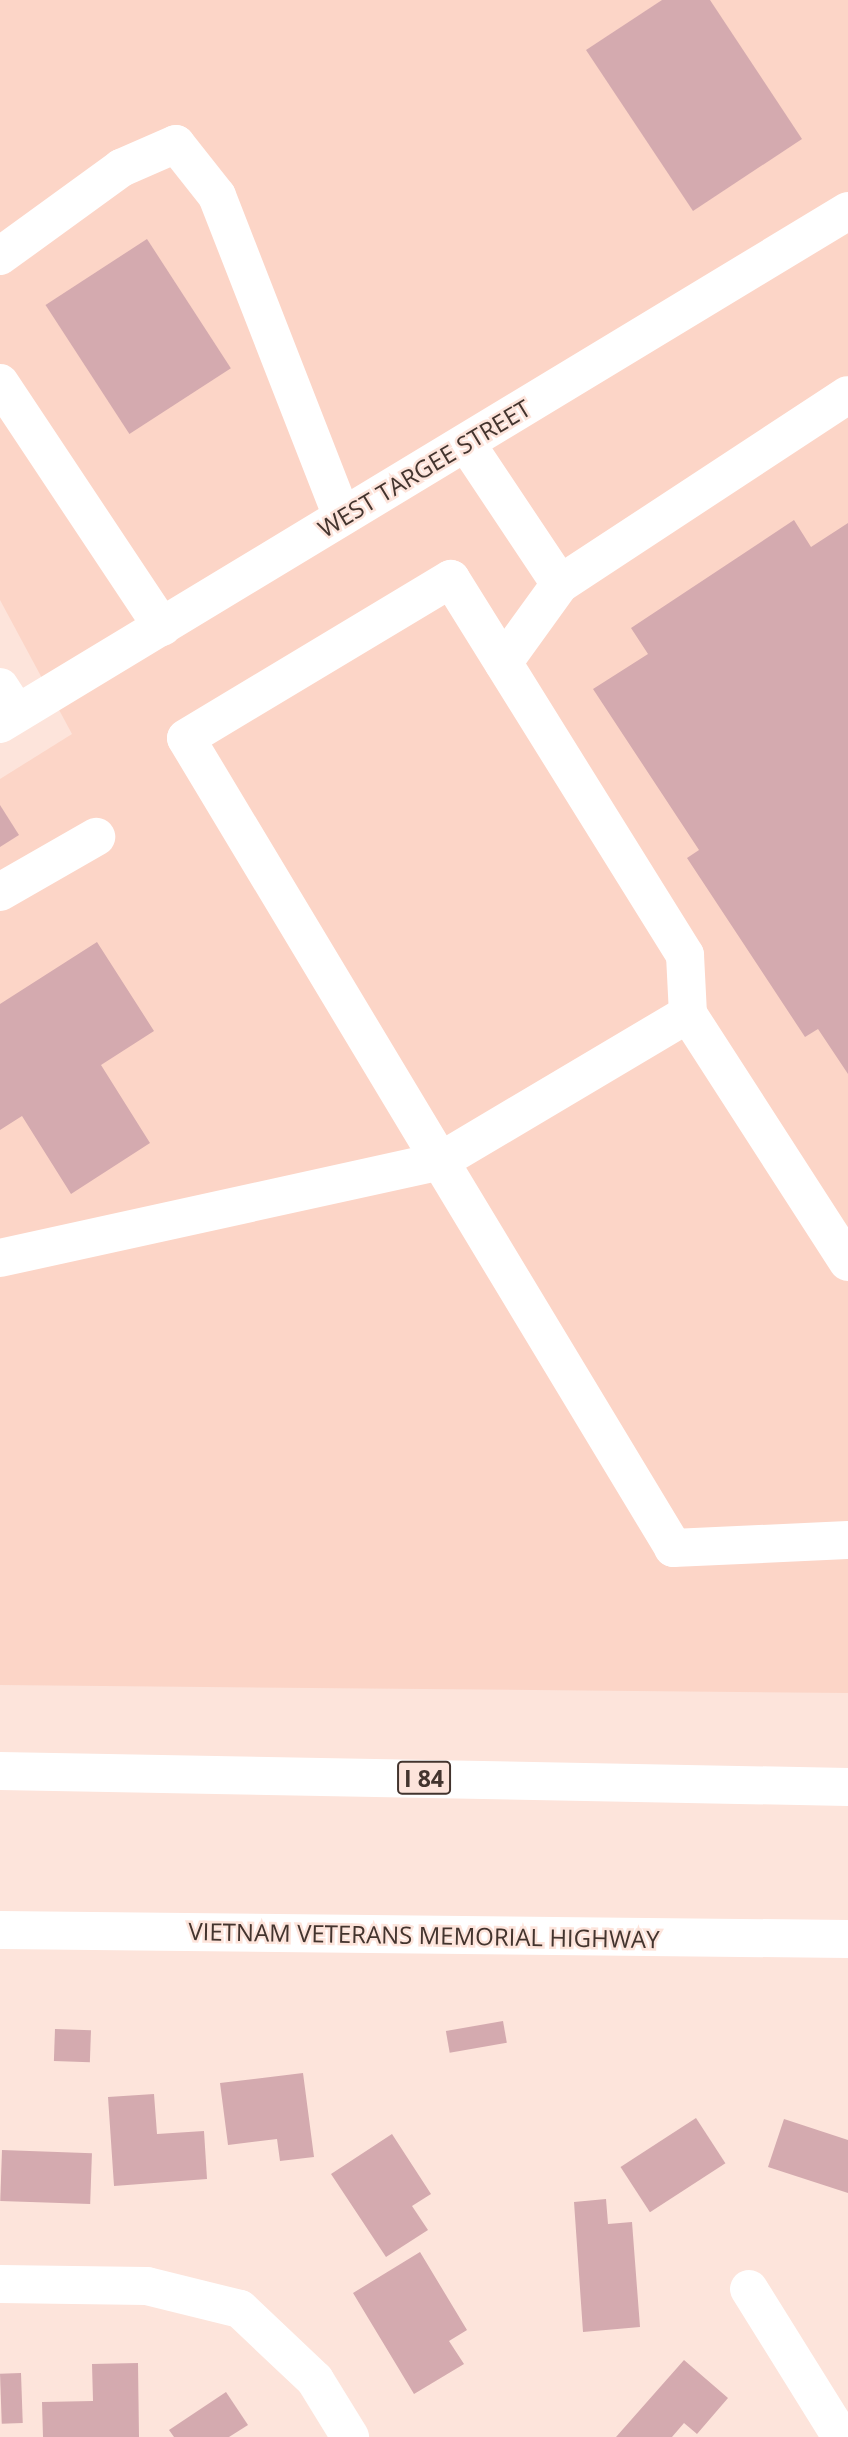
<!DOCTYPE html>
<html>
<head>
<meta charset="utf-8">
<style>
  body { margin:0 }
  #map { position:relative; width:848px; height:2437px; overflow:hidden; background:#fde4db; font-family:"Open Sans",sans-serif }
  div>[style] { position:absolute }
  .built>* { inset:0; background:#fcd5c7 }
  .building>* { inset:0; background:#d4aaaf; transform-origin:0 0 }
  .minor>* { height:38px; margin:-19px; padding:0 19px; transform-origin:19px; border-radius:19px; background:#fff }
  .highway>* { height:38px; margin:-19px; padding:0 19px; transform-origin:19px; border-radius:19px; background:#fff }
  span { translate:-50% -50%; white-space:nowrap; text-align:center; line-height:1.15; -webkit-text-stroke:5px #fde4db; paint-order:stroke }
  .shield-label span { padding:2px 5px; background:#fde4db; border:2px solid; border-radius:5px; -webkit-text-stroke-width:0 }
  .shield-label { font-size:23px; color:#43342e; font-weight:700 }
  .street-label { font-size:24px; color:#43342e }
</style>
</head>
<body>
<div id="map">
  <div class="built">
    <i style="clip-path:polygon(0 0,848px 0,848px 1693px,0 1685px,0 779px,72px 734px,0 600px)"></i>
  </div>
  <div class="building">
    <i style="clip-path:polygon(662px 0,710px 0,802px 139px,693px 211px,586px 50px)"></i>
    <i style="left:147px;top:239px;width:154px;height:121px;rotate:57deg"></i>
    <i style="clip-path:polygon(794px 520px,811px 547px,848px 523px,848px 1074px,818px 1029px,805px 1037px,687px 858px,699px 850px,593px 689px,648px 654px,631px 628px)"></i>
    <i style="clip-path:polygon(0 805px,19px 835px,0 847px)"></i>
    <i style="clip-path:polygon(97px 942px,154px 1031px,101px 1065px,150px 1143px,71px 1194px,22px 1116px,0 1130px,0 1004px)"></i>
    <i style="left:503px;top:2021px;width:22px;height:58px;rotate:80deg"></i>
    <i style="left:55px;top:2029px;width:36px;height:32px;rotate:2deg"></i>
    <i style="clip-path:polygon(303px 2073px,314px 2157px,280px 2161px,277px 2139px,228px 2145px,220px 2083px)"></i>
    <i style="clip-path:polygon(154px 2094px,157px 2134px,204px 2131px,207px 2179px,114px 2186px,108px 2097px)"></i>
    <i style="left:696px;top:2118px;width:54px;height:90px;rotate:57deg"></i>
    <i style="clip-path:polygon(784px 2119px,848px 2140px,848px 2193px,768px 2167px)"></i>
    <i style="clip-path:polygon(392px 2134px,431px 2194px,412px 2206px,428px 2230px,386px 2257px,331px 2174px)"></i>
    <i style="left:2px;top:2150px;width:90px;height:51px;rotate:2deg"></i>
    <i style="clip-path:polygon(606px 2199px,608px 2224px,632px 2222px,640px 2327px,583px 2332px,574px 2202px)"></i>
    <i style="clip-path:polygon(420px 2252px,467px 2330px,449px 2341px,464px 2364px,414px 2394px,353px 2293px)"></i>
    <i style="clip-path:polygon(684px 2360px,728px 2398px,697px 2434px,684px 2423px,672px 2437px,616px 2437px)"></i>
    <i style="clip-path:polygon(138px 2363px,139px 2437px,43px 2437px,42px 2402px,93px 2401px,92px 2364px)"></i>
    <i style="left:21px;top:2373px;width:50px;height:21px;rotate:88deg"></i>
    <i style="clip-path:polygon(226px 2392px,248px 2425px,229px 2437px,174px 2437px,169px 2430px)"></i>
  </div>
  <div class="minor">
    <i style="left:0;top:256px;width:150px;rotate:-36deg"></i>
    <i style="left:121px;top:168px;width:60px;rotate:-23.6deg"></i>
    <i style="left:176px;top:144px;width:66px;rotate:51.7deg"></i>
    <i style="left:217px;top:196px;width:344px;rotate:68.7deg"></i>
    <i style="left:0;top:383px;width:293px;rotate:56.4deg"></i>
    <i style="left:466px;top:443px;width:169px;rotate:56.3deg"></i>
    <i style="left:560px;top:584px;width:97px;rotate:125.8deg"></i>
    <i style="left:560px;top:584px;width:344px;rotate:-33.3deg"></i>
    <i style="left:0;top:687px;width:31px;rotate:57deg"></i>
    <i style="left:0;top:724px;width:991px;rotate:-31.17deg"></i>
    <i style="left:0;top:892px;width:111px;rotate:-29.8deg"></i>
    <i style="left:688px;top:1014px;width:288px;rotate:149.3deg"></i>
    <i style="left:440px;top:1161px;width:452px;rotate:58.9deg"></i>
    <i style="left:673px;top:1548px;width:175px;rotate:-2.6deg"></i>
    <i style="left:0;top:1258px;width:451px;rotate:-12.4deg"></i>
    <i style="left:440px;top:1161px;width:493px;rotate:-121deg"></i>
    <i style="left:186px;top:738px;width:309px;rotate:-31deg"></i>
    <i style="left:451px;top:579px;width:443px;rotate:58.1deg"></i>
    <i style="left:685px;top:955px;width:59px;rotate:87.1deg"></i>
    <i style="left:688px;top:1014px;width:295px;rotate:57.2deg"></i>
    <i style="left:0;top:2284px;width:147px;rotate:0.8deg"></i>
    <i style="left:147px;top:2286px;width:96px;rotate:13.9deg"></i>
    <i style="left:240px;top:2309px;width:103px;rotate:43.4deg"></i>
    <i style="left:315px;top:2380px;width:67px;rotate:58.4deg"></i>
    <i style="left:749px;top:2289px;width:174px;rotate:58.1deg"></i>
  </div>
  <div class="highway">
    <i style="left:0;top:1771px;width:848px;rotate:1.08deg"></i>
    <i style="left:0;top:1930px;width:848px;rotate:0.61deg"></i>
  </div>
  <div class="shield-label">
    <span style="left:424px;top:1778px">I 84</span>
  </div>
  <div class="street-label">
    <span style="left:424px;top:468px;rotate:-31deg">WEST TARGEE STREET</span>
    <span style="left:424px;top:1935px;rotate:1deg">VIETNAM VETERANS MEMORIAL HIGHWAY</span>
  </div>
</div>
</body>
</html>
